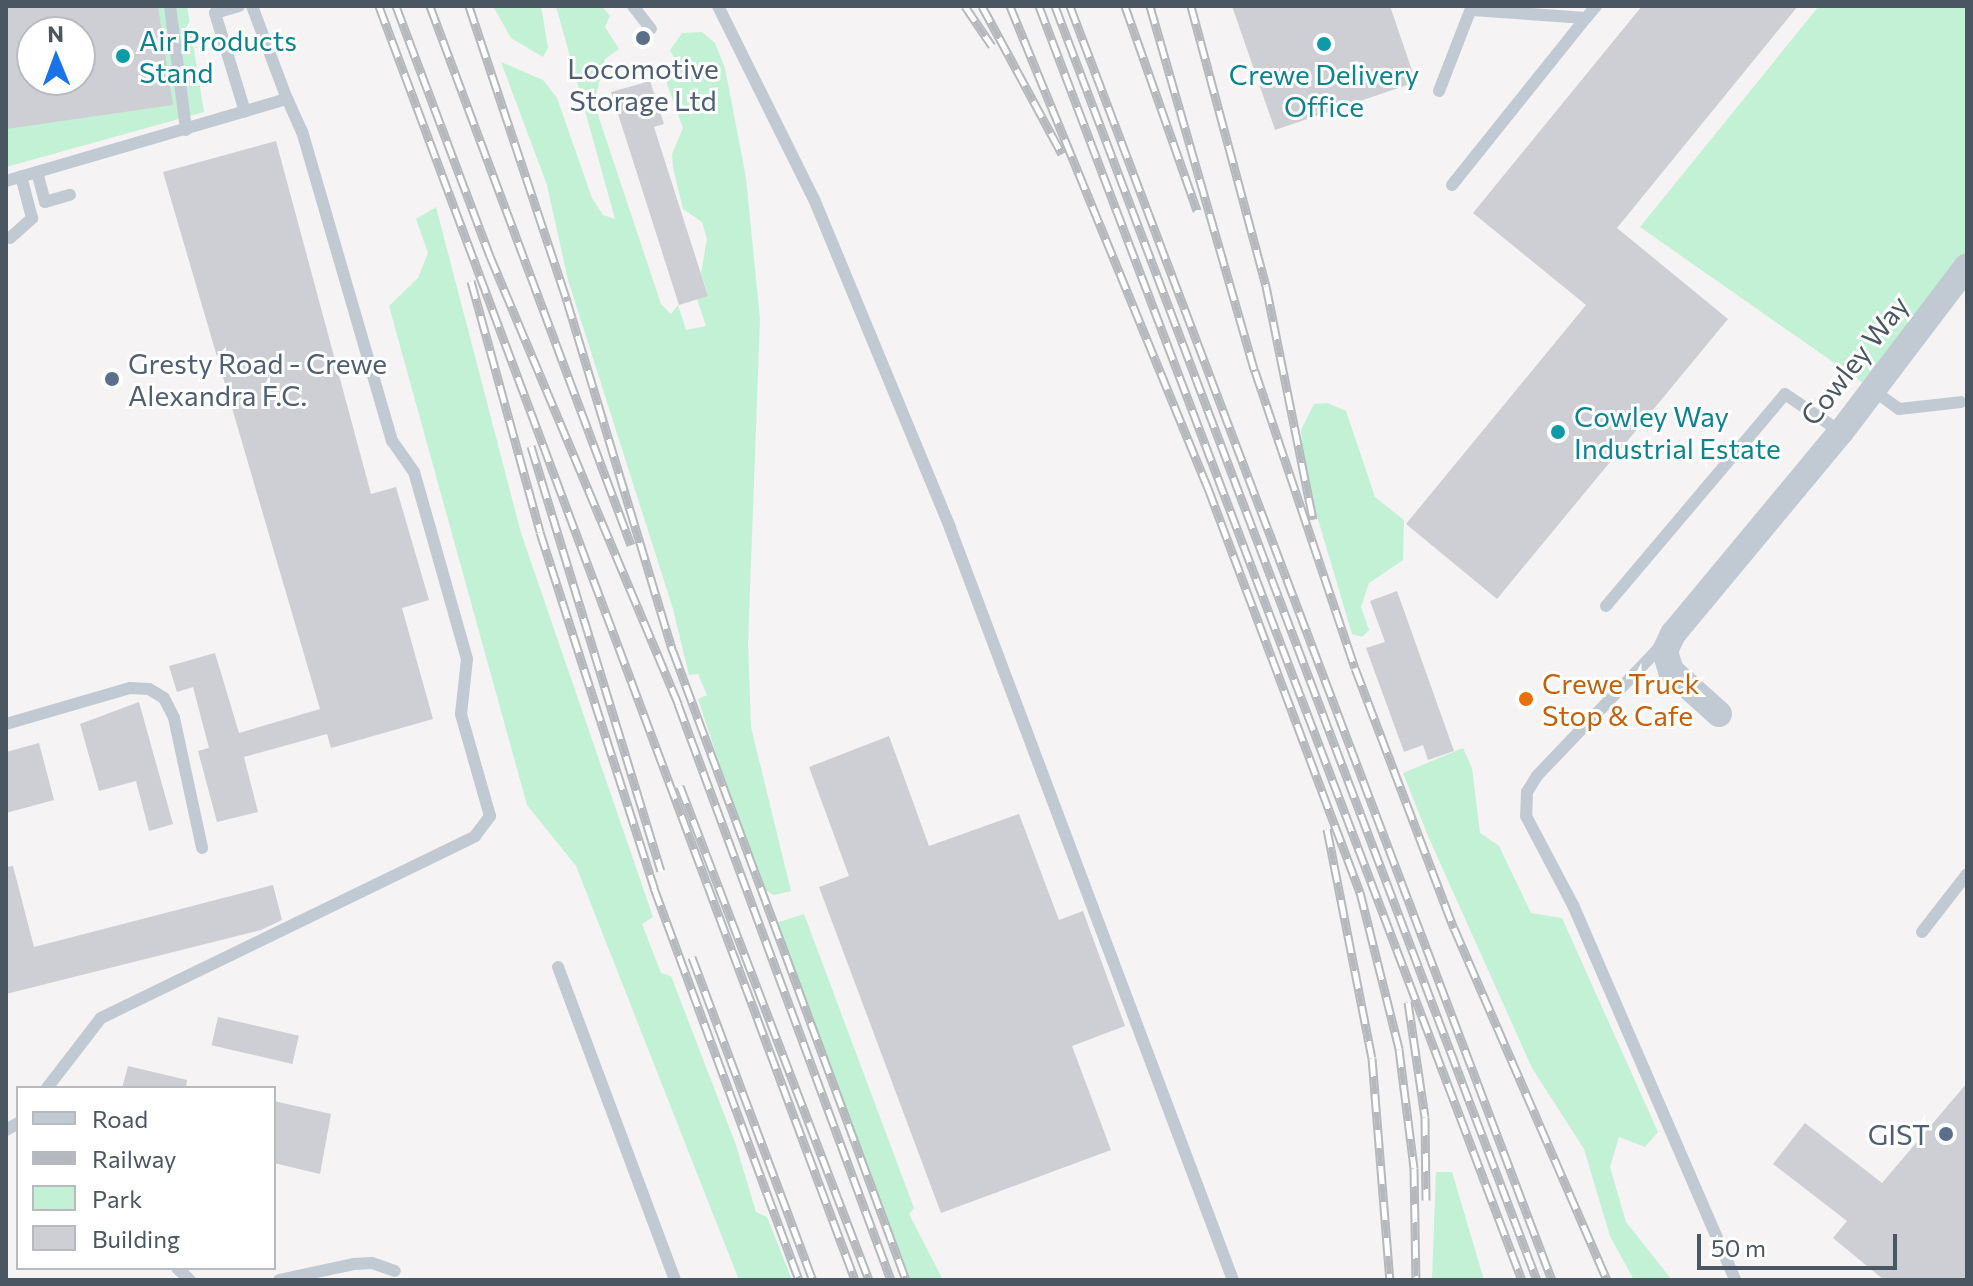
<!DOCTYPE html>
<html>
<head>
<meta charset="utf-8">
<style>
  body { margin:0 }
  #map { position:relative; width:1973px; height:1286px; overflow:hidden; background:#f5f3f3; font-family:Commissioner,sans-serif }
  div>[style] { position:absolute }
  .green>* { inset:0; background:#c3f1d5 }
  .building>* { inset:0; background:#cdcfd5; transform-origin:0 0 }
  .lane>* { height:12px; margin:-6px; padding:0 6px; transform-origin:6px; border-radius:6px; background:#c1cad2 }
  .street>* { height:26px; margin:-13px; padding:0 13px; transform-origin:13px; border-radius:13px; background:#c1cad2 }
  .rail>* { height:9px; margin-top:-4.5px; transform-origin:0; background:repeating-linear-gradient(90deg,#fff 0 18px,#b5b8bd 0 36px); box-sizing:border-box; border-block:2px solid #b5b8bd }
  .dots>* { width:22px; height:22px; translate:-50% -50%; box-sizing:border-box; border:4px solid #fff; border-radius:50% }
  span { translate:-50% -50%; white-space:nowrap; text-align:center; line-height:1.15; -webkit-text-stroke:6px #fff; paint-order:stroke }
  .culture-label { font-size:28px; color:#0d838f }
  .left { translate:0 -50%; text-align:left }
  .service-label { font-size:28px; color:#4e5e75 }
  .right { translate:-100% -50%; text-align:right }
  .street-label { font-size:28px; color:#4a5661 }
  .food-label { font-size:28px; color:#c56008 }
  .frame { position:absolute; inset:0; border:8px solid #4a5661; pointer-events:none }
  .legend { position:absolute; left:16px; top:1086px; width:260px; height:184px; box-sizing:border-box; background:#fff; border:2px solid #b7bbc0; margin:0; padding:10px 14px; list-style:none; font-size:24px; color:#4a5661 }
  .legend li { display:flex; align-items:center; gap:16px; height:40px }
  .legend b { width:40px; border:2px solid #b7bbc0 }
  .north { position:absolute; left:16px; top:16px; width:80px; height:80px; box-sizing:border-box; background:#fff; border:2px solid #b7bbc0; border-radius:50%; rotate:359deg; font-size:22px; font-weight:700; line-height:32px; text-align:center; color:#4a5661 }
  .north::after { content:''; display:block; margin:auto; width:28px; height:36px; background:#1a73e8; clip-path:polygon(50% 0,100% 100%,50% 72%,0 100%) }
  .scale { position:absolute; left:1697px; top:1234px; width:200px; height:36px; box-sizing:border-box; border:4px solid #4a5661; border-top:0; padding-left:10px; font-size:24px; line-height:28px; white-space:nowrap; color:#4a5661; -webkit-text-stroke:6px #fff; paint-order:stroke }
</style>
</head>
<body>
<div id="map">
  <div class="green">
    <i style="clip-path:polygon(evenodd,6px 6px,187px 6px,204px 112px,6px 167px,6px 6px,32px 32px,80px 32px,80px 80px,32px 80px,32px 32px)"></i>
    <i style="clip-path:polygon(493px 6px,541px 6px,548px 48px,543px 57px,511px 38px)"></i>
    <i style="clip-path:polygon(556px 6px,602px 6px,610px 16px,605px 27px,619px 49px,605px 59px,594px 103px,661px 304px,671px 314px,678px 305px,686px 330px,706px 326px,697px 299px,708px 295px,701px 273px,707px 239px,702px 222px,683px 209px,673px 168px,672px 154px,683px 128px,667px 84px,667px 69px,675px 59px,670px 50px,682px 33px,702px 32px,715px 43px,725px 68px,746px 178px,760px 319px,748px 643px,751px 727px,791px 891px,774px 895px,765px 890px,724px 778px,698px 699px,707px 695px,698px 674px,689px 675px,673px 609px,568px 280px,547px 185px,501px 62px,543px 80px,557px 98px,592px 198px,603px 215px,615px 219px)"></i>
    <i style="clip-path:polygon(1819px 6px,1967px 6px,1967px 272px,1873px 390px,1640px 227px)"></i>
    <i style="clip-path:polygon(436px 207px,521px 533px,653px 917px,642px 924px,661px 973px,671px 976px,736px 1145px,756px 1212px,767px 1217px,792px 1280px,739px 1280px,576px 866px,527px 805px,389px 306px,418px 278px,428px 253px,416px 219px)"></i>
    <i style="clip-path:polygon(1327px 403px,1346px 411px,1375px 497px,1404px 520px,1403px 560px,1369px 583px,1361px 607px,1369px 630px,1362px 637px,1352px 634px,1304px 472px,1301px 430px,1314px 404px)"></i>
    <i style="clip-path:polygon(1463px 748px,1472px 768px,1480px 833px,1499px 846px,1531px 913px,1562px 918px,1658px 1132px,1645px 1147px,1619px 1137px,1610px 1167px,1626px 1222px,1672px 1280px,1634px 1280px,1610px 1236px,1584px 1149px,1532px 1068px,1428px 836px,1403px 773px)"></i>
    <i style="clip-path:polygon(804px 914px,914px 1208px,909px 1214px,943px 1280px,911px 1280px,838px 1094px,776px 923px)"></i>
    <i style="clip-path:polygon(1436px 1172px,1452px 1172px,1484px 1280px,1432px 1280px)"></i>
  </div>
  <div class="building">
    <i style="clip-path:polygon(evenodd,6px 6px,158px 6px,173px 105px,6px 129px,6px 6px,32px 32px,80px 32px,80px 80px,32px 80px,32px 32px)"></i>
    <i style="clip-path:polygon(1232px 6px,1390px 6px,1416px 82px,1275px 130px)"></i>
    <i style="clip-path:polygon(1642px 6px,1798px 6px,1617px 228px,1728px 319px,1497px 599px,1406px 524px,1586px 305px,1473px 213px)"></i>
    <i style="clip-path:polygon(650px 81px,664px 124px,654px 127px,708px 296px,679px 305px,611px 92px)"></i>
    <i style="clip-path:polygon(276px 141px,371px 494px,396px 487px,429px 600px,402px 608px,433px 719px,331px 748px,327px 734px,244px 757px,258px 812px,217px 822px,198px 751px,209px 748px,193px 687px,177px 692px,169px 666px,215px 653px,239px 733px,320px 709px,163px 172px)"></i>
    <i style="clip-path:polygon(1397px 591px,1454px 751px,1428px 760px,1423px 745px,1404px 752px,1366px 648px,1385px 642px,1370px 601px)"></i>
    <i style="clip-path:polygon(139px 702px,173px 824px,149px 831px,136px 781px,99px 791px,80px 724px)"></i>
    <i style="clip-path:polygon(889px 736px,929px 846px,1019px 814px,1059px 920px,1083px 911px,1125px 1026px,1072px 1046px,1111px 1150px,941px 1213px,819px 887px,849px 876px,809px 767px)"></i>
    <i style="clip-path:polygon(39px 743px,54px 800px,6px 813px,6px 752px)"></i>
    <i style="clip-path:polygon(13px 866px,34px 947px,273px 885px,282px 920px,261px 930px,6px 994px,6px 867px)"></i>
    <i style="left:218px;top:1017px;width:83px;height:29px;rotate:13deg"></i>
    <i style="clip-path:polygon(128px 1066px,187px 1080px,186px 1088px,122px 1088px)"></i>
    <i style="clip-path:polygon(1967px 1083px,1967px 1280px,1884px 1280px,1833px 1238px,1847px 1221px,1773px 1164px,1805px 1123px,1882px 1183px)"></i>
    <i style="clip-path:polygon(274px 1101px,331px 1114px,320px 1174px,274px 1163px)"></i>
  </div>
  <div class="lane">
    <i style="left:170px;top:6px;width:125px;rotate:82.6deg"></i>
    <i style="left:239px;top:6px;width:25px;rotate:164deg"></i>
    <i style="left:215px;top:13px;width:103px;rotate:73.1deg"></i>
    <i style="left:633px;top:6px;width:29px;rotate:52deg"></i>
    <i style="left:718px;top:6px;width:216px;rotate:63.6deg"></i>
    <i style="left:814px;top:199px;width:356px;rotate:67.5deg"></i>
    <i style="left:950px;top:528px;width:803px;rotate:69.38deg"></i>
    <i style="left:1472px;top:10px;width:114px;rotate:4deg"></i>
    <i style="left:1586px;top:18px;width:16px;rotate:-50deg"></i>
    <i style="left:1439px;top:91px;width:91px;rotate:-68.8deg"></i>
    <i style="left:37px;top:172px;width:31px;rotate:75deg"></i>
    <i style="left:45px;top:202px;width:26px;rotate:-16deg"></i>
    <i style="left:6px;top:181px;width:293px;rotate:-16.3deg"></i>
    <i style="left:287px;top:99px;width:99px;rotate:-110.6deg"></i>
    <i style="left:1452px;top:185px;width:214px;rotate:-51.3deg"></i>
    <i style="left:10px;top:238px;width:30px;rotate:-42deg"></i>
    <i style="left:32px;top:218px;width:43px;rotate:-104.7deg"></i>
    <i style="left:1873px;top:390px;width:32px;rotate:36deg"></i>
    <i style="left:1899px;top:409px;width:62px;rotate:-6.4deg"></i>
    <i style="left:1606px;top:606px;width:277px;rotate:-49.8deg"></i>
    <i style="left:1785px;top:394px;width:68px;rotate:34.2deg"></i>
    <i style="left:1662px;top:645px;width:181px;rotate:133.7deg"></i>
    <i style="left:1537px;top:776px;width:19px;rotate:122deg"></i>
    <i style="left:1527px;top:792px;width:24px;rotate:92deg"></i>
    <i style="left:1526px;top:816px;width:101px;rotate:62.2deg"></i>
    <i style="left:1573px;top:905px;width:408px;rotate:66.6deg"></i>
    <i style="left:6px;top:724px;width:129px;rotate:-16.2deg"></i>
    <i style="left:130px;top:688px;width:19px;rotate:3deg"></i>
    <i style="left:149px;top:689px;width:17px;rotate:31deg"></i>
    <i style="left:164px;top:698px;width:22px;rotate:63deg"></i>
    <i style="left:174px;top:718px;width:133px;rotate:77.8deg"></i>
    <i style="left:1922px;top:932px;width:73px;rotate:-52.2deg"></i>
    <i style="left:558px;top:967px;width:334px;rotate:69.5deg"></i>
    <i style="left:47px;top:1088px;width:88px;rotate:-52.4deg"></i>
    <i style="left:101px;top:1018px;width:416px;rotate:-25.9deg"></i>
    <i style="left:475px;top:836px;width:25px;rotate:-53deg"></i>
    <i style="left:490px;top:816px;width:106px;rotate:-105.9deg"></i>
    <i style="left:461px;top:714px;width:55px;rotate:-83.8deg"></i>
    <i style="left:467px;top:659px;width:194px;rotate:-105.8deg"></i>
    <i style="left:414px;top:472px;width:38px;rotate:-125deg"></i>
    <i style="left:392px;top:441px;width:322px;rotate:-106.2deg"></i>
    <i style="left:302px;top:132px;width:36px;rotate:-114deg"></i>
    <i style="left:6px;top:1130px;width:14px;rotate:-30deg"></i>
    <i style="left:177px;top:1268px;width:18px;rotate:43deg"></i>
    <i style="left:279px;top:1280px;width:77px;rotate:-12deg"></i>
    <i style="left:354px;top:1264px;width:18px;rotate:-3deg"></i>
    <i style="left:372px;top:1263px;width:24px;rotate:19deg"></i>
  </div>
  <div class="street">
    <i style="left:1719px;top:714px;width:64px;rotate:-138.1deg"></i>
    <i style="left:1671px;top:671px;width:21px;rotate:-107deg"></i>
    <i style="left:1665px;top:651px;width:19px;rotate:-65deg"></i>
    <i style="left:1673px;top:634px;width:263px;rotate:-50.3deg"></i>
    <i style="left:1841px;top:432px;width:208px;rotate:-52.8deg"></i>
  </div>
  <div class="rail">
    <i style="left:379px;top:6px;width:1360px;rotate:69.51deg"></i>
    <i style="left:396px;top:6px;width:267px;rotate:69.4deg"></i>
    <i style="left:490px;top:256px;width:486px;rotate:67.2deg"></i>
    <i style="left:678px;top:704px;width:614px;rotate:69.71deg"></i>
    <i style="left:430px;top:6px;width:575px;rotate:69.55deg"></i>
    <i style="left:469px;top:6px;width:311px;rotate:71.6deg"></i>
    <i style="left:567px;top:301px;width:366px;rotate:73.2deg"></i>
    <i style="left:673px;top:651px;width:671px;rotate:69.67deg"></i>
    <i style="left:965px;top:6px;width:48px;rotate:56deg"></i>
    <i style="left:982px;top:6px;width:168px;rotate:61.6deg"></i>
    <i style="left:1010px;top:6px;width:521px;rotate:67.67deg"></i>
    <i style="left:1208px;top:488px;width:432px;rotate:69.4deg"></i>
    <i style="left:1360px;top:892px;width:162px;rotate:76deg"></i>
    <i style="left:1399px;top:1049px;width:120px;rotate:82.8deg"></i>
    <i style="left:1414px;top:1168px;width:112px;rotate:89deg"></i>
    <i style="left:1039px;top:6px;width:1362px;rotate:69.24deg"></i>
    <i style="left:1055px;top:6px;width:1362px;rotate:69.28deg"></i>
    <i style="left:1070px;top:6px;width:1362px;rotate:69.28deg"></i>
    <i style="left:1125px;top:6px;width:217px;rotate:70.6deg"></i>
    <i style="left:1150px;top:6px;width:380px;rotate:74deg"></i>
    <i style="left:1255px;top:371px;width:313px;rotate:71.4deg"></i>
    <i style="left:1355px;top:668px;width:278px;rotate:69.2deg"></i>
    <i style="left:1454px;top:928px;width:384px;rotate:66.5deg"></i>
    <i style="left:1191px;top:6px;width:290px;rotate:75deg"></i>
    <i style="left:1266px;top:286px;width:238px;rotate:78.6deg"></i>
    <i style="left:471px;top:281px;width:260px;rotate:74.6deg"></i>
    <i style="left:540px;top:532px;width:374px;rotate:72.2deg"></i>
    <i style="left:654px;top:888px;width:418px;rotate:69.7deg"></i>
    <i style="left:531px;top:446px;width:444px;rotate:73deg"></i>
    <i style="left:680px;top:786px;width:529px;rotate:69.06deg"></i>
    <i style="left:1327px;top:829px;width:233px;rotate:78.9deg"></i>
    <i style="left:1372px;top:1058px;width:223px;rotate:85.4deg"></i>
    <i style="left:692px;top:957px;width:345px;rotate:69.5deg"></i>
    <i style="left:1408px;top:1002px;width:116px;rotate:81.6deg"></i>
    <i style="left:1425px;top:1117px;width:83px;rotate:89.3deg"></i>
  </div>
  <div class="dots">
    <i style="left:643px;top:38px;background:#5c6f8a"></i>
    <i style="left:1324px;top:44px;background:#0f9aa8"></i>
    <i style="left:123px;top:56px;background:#0f9aa8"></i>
    <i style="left:112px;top:379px;background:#5c6f8a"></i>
    <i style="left:1558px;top:432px;background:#0f9aa8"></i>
    <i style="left:1526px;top:699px;background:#e8710a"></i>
    <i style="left:1946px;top:1134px;background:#5c6f8a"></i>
  </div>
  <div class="culture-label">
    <span class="left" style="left:139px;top:56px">Air Products<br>Stand</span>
    <span style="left:1324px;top:90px">Crewe Delivery<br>Office</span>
    <span class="left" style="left:1574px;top:432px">Cowley Way<br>Industrial Estate</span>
  </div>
  <div class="service-label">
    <span style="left:643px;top:84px">Locomotive<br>Storage Ltd</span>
    <span class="left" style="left:128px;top:379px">Gresty Road - Crewe<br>Alexandra F.C.</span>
    <span class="right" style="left:1930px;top:1134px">GIST</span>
  </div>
  <div class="street-label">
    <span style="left:1854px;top:360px;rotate:-52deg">Cowley Way</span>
  </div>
  <div class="food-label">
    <span class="left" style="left:1542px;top:699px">Crewe Truck<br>Stop &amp; Cafe</span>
  </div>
  <div class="frame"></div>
  <ul class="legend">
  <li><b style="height:10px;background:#c1cad2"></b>Road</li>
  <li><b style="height:10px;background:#b5b8bd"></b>Railway</li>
  <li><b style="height:22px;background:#c3f1d5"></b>Park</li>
  <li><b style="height:22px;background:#cdcfd5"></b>Building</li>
  </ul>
  <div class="north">N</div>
  <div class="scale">50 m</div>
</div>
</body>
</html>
